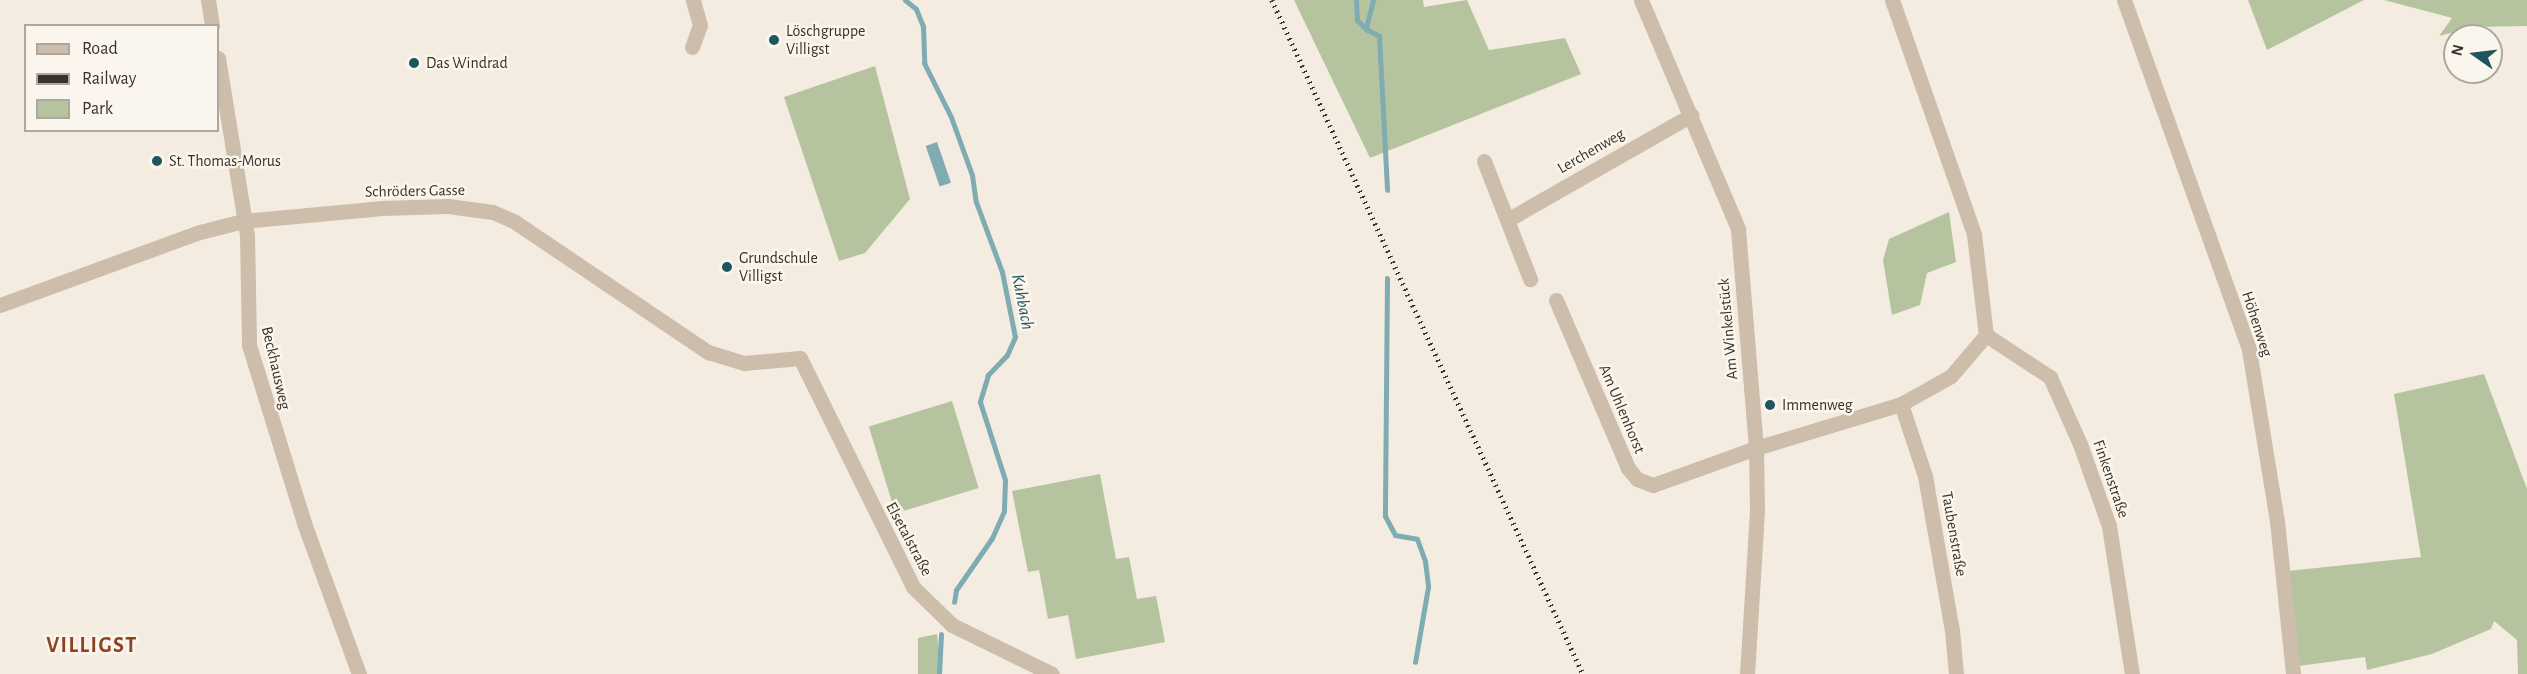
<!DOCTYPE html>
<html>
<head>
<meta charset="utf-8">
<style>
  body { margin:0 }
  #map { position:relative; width:2527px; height:674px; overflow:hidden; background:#f4ece0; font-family:"Alegreya Sans",sans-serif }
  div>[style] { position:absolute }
  .green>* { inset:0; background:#b5c49f; transform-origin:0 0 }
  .water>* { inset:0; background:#7eacb2; transform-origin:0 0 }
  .stream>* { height:5px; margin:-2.5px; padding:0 2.5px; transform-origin:2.5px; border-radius:2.5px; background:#7eacb2 }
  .minor>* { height:15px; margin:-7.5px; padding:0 7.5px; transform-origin:7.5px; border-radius:7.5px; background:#cdbdab }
  .rail>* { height:4.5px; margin-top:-2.25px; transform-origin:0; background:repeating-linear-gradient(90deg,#3b312a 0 1.5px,transparent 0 6px) }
  .dots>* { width:16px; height:16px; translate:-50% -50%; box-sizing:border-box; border:3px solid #fbf6ed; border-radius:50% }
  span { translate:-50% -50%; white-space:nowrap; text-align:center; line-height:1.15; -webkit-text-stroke:5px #fbf6ed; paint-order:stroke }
  .poi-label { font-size:16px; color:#3b312a }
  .left { translate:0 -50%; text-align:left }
  .street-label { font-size:16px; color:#3b312a }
  .water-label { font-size:18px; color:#1e555e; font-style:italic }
  .district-label { font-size:22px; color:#8d4321; font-weight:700; letter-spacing:1.5px }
  .legend { position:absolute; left:24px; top:24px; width:195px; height:108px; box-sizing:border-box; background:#fbf6ed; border:2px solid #aea79f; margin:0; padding:8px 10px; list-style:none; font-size:18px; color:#3b312a }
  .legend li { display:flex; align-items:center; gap:12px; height:30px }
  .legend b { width:30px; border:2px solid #aea79f }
  .north { position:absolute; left:2443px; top:24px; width:60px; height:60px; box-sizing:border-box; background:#fbf6ed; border:2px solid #aea79f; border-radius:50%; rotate:284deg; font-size:16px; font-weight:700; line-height:24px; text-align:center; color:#3b312a }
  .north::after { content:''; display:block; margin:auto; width:21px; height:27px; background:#1e555e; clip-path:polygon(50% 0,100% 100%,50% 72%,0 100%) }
</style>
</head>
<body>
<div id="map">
  <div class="green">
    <i style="clip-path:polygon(1294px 0,1423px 0,1424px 7px,1467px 0,1489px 50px,1565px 38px,1581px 74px,1370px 158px)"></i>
    <i style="clip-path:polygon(2248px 0,2364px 0,2267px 50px)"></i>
    <i style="clip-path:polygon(2384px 0,2527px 0,2527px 26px,2475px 27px,2439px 36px,2452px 18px)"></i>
    <i style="clip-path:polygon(875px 66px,910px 199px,865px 253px,839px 261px,784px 97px)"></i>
    <i style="clip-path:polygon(1949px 212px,1956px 262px,1927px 273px,1920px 305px,1892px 315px,1883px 260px,1889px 239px)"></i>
    <i style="clip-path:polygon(2484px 374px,2527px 489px,2527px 674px,2518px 674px,2517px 640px,2494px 621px,2491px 629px,2432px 654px,2367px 670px,2365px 657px,2299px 666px,2288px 571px,2421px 557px,2394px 394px)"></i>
    <i style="left:952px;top:401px;width:91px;height:87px;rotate:73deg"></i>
    <i style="clip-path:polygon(1100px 474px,1116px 559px,1129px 557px,1137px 599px,1156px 596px,1165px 642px,1076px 659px,1068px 615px,1048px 619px,1039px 570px,1028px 572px,1012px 491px)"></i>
    <i style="clip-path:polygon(937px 634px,942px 674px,918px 674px,918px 638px)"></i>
  </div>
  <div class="water">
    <i style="left:937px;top:142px;width:43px;height:12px;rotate:71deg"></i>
  </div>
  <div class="stream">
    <i style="left:905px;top:0;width:14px;rotate:39deg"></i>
    <i style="left:916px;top:9px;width:18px;rotate:68deg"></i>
    <i style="left:923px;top:26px;width:37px;rotate:88deg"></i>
    <i style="left:924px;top:63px;width:60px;rotate:63.4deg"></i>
    <i style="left:951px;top:117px;width:62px;rotate:70.1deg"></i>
    <i style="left:972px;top:175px;width:27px;rotate:82deg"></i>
    <i style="left:976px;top:202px;width:75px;rotate:69.6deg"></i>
    <i style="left:1002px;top:272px;width:66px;rotate:78.7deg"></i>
    <i style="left:1015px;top:337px;width:20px;rotate:114deg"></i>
    <i style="left:1007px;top:355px;width:28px;rotate:134deg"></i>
    <i style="left:988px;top:375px;width:28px;rotate:107deg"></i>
    <i style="left:980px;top:402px;width:82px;rotate:72.2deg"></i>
    <i style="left:1005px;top:480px;width:31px;rotate:92deg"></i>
    <i style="left:1004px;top:511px;width:30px;rotate:114deg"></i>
    <i style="left:992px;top:538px;width:63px;rotate:124.7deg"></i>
    <i style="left:956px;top:590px;width:12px;rotate:99deg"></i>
    <i style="left:1356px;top:0;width:20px;rotate:87deg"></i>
    <i style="left:1357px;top:20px;width:13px;rotate:45deg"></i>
    <i style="left:1373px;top:0;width:30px;rotate:104deg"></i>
    <i style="left:1366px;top:29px;width:15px;rotate:28deg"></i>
    <i style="left:1379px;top:36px;width:154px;rotate:87deg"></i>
    <i style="left:1387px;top:278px;width:238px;rotate:90.5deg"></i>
    <i style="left:1385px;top:516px;width:21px;rotate:62deg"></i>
    <i style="left:1395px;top:535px;width:22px;rotate:10deg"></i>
    <i style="left:1417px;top:539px;width:23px;rotate:70deg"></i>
    <i style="left:1425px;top:561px;width:26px;rotate:83deg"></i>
    <i style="left:1428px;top:587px;width:76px;rotate:99.8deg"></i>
    <i style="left:939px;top:674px;width:40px;rotate:-87.1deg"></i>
  </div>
  <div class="minor">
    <i style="left:208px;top:0;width:26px;rotate:81deg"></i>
    <i style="left:1641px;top:0;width:249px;rotate:67deg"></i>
    <i style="left:1738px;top:229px;width:220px;rotate:85.3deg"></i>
    <i style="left:1756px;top:448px;width:63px;rotate:89.1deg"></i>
    <i style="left:1757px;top:511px;width:163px;rotate:93.5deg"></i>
    <i style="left:2124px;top:0;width:372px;rotate:70.3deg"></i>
    <i style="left:2249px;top:350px;width:173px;rotate:80.7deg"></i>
    <i style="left:2277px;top:521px;width:154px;rotate:84deg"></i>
    <i style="left:692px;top:47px;width:23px;rotate:-70deg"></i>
    <i style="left:700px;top:25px;width:26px;rotate:-106deg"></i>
    <i style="left:218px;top:58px;width:180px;rotate:80.7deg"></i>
    <i style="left:247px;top:236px;width:109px;rotate:88.9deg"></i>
    <i style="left:249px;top:345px;width:186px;rotate:72.8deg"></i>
    <i style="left:304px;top:523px;width:161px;rotate:70deg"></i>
    <i style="left:1484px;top:161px;width:127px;rotate:68.7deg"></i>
    <i style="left:1509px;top:219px;width:210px;rotate:-29.7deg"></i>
    <i style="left:1556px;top:300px;width:183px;rotate:66.8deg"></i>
    <i style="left:1628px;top:468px;width:14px;rotate:51deg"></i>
    <i style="left:1637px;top:479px;width:17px;rotate:21deg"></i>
    <i style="left:1653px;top:485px;width:109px;rotate:-19.8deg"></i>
    <i style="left:1756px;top:448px;width:152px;rotate:-16.9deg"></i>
    <i style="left:1901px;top:404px;width:57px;rotate:-29.2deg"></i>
    <i style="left:1951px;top:376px;width:54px;rotate:-49.5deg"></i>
    <i style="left:1986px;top:335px;width:102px;rotate:-96.8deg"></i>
    <i style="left:1974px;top:234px;width:248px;rotate:-109.3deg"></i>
    <i style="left:0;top:305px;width:213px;rotate:-20.1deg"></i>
    <i style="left:200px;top:232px;width:44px;rotate:-14.3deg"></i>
    <i style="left:243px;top:221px;width:140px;rotate:-5.3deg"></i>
    <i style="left:382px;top:208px;width:66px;rotate:-1.7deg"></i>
    <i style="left:448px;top:206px;width:45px;rotate:7.6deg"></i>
    <i style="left:493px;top:212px;width:24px;rotate:24deg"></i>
    <i style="left:515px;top:222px;width:233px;rotate:34deg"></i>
    <i style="left:708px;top:352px;width:38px;rotate:17deg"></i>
    <i style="left:744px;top:363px;width:56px;rotate:-5.1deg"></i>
    <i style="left:800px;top:358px;width:255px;rotate:63.7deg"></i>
    <i style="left:913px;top:587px;width:54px;rotate:44.3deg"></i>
    <i style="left:952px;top:625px;width:111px;rotate:26.1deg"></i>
    <i style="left:1986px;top:335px;width:77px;rotate:33.3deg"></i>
    <i style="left:2050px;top:377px;width:73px;rotate:65.9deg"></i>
    <i style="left:2080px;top:444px;width:87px;rotate:70.5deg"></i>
    <i style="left:2109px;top:526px;width:150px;rotate:81.2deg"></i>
    <i style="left:1901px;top:404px;width:76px;rotate:71.6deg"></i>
    <i style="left:1925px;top:476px;width:156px;rotate:80.1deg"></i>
    <i style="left:1952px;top:630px;width:44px;rotate:84.8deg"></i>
  </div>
  <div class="rail">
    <i style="left:1272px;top:0;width:742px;rotate:65.23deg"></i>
  </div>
  <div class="dots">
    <i style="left:774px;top:40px;background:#1e555e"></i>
    <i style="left:414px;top:63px;background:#1e555e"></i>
    <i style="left:157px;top:161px;background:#1e555e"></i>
    <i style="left:727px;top:267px;background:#1e555e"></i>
    <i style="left:1770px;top:405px;background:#1e555e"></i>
  </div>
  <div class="poi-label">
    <span class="left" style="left:786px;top:40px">Löschgruppe<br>Villigst</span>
    <span class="left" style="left:426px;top:63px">Das Windrad</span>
    <span class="left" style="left:169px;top:161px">St. Thomas-Morus</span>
    <span class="left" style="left:739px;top:267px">Grundschule<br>Villigst</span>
    <span class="left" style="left:1782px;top:405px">Immenweg</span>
  </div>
  <div class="street-label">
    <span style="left:1591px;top:151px;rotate:-30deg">Lerchenweg</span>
    <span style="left:415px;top:191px;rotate:-1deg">Schröders Gasse</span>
    <span style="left:2257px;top:324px;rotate:72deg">Höhenweg</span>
    <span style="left:1728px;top:329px;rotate:-95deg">Am Winkelstück</span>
    <span style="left:276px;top:368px;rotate:77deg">Beckhausweg</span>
    <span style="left:1622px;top:409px;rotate:67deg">Am Uhlenhorst</span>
    <span style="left:2111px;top:479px;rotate:71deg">Finkenstraße</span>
    <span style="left:1954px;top:534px;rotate:80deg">Taubenstraße</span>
    <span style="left:909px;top:539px;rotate:62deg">Elsetalstraße</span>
  </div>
  <div class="water-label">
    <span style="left:1022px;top:302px;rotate:79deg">Kuhbach</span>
  </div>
  <div class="district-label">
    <span style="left:92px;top:646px">VILLIGST</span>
  </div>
  <ul class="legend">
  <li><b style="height:8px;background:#cdbdab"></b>Road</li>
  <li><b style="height:8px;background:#3b312a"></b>Railway</li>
  <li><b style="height:16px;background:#b5c49f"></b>Park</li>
  </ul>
  <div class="north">N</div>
</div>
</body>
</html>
